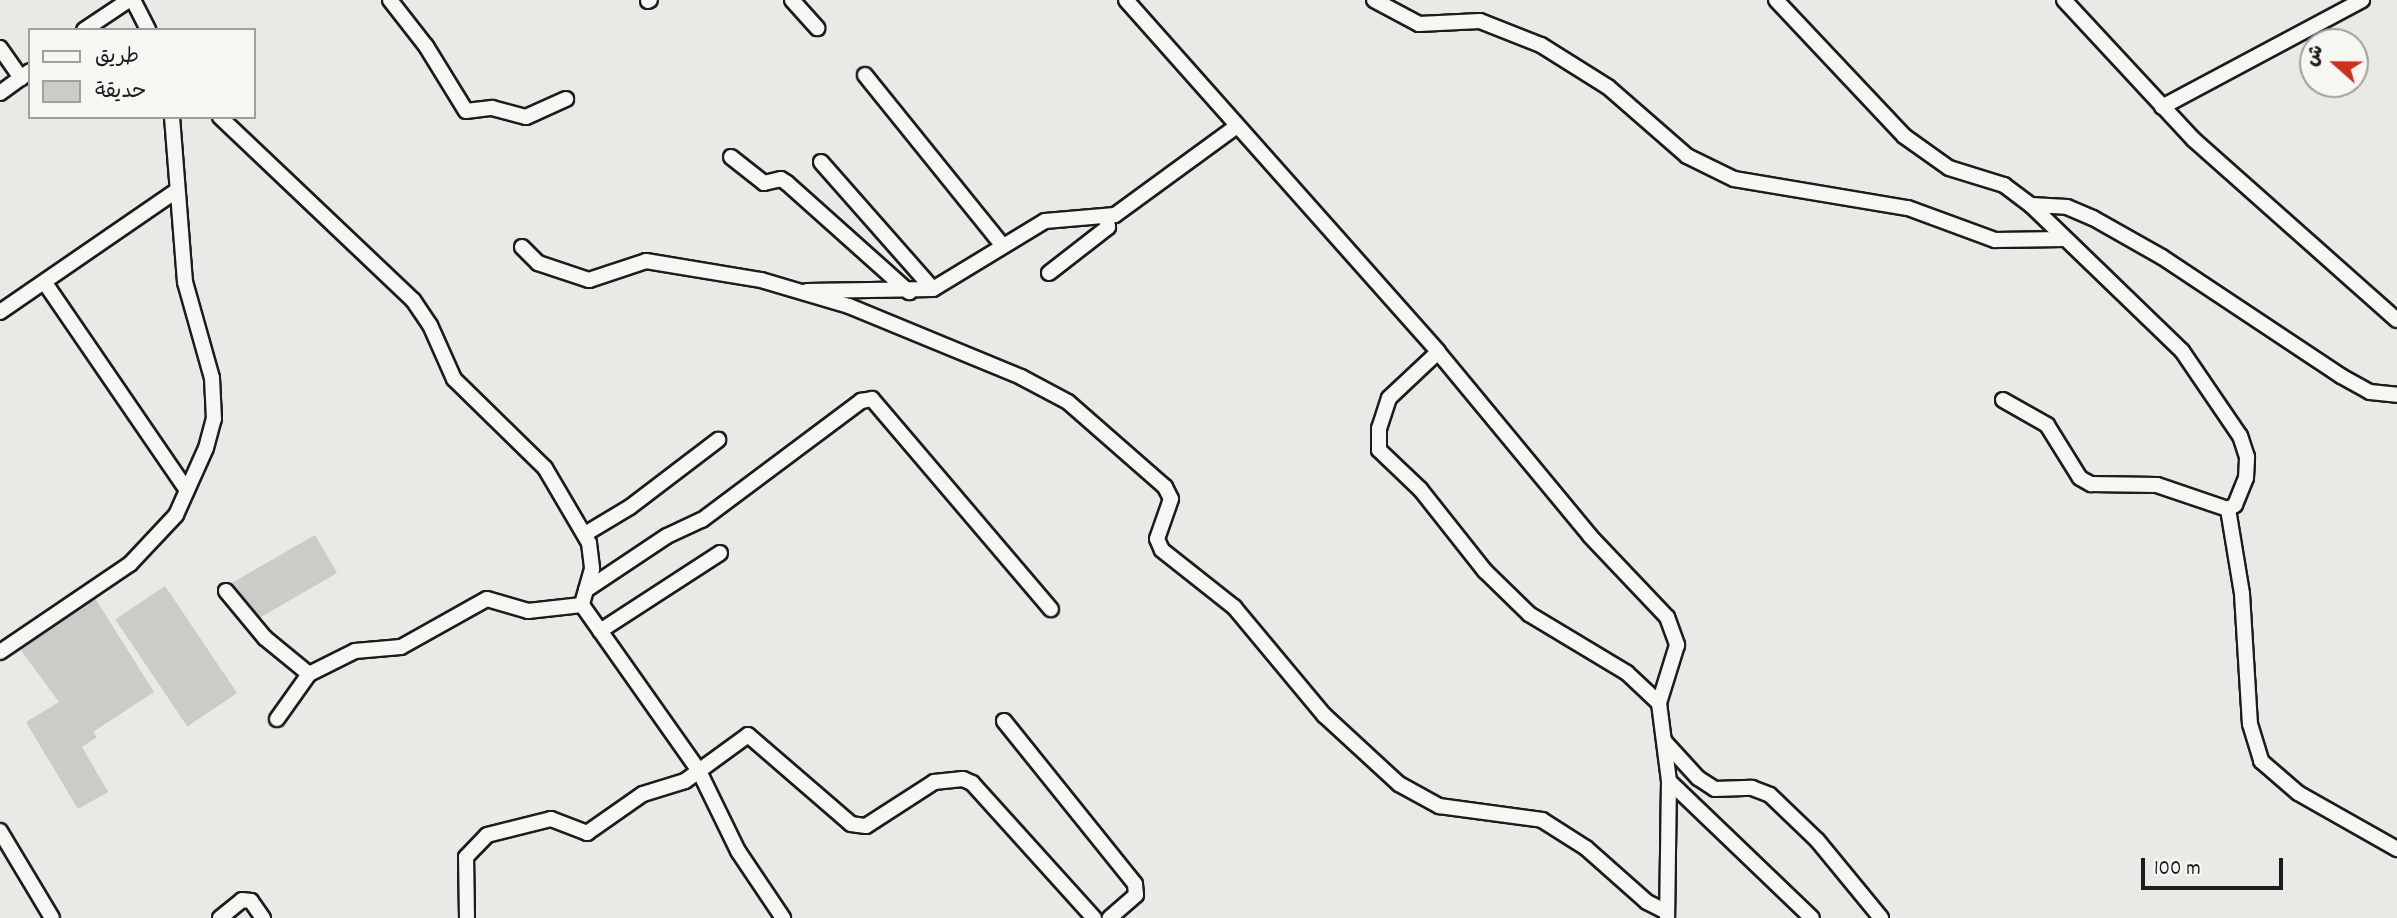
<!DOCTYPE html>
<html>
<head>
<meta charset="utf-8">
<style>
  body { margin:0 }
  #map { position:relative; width:2397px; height:918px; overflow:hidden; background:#e9e9e5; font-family:Dekko,"Playpen Sans Arabic",sans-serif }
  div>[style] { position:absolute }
  .green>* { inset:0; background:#cbcbc7; transform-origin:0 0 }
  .roads { filter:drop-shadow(2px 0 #1c1c1c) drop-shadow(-2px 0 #1c1c1c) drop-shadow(0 2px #1c1c1c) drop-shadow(0 -2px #1c1c1c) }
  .minor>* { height:14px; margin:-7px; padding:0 7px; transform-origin:7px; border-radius:7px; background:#f6f6f2 }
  span { translate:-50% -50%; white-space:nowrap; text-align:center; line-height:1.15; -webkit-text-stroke:5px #f6f6f2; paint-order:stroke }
  .legend { position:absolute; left:28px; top:28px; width:228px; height:91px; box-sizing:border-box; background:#f6f6f2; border:2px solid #9f9f9c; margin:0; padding:9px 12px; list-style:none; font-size:21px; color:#1c1c1c }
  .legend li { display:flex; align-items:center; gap:14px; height:35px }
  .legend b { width:35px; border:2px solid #9f9f9c }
  .north { position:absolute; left:2299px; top:28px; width:70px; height:70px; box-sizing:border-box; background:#f6f6f2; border:2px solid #9f9f9c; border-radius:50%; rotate:291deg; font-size:19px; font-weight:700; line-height:28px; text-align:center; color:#1c1c1c }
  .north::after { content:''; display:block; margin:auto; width:24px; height:32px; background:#c8321e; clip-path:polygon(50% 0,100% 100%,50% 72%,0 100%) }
  .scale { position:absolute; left:2141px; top:858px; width:142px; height:32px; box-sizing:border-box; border:4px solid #1c1c1c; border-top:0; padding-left:9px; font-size:21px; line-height:24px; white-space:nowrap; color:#1c1c1c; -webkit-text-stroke:5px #f6f6f2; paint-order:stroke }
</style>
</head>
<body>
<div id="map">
  <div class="green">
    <i style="left:315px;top:535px;width:44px;height:100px;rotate:60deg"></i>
    <i style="left:165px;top:586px;width:129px;height:60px;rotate:56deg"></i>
    <i style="clip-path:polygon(95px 598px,154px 692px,93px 732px,97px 737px,82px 747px,108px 792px,78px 809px,26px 722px,59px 702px,20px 649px)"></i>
  </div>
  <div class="roads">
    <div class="minor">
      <i style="left:133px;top:0;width:34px;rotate:63deg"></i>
      <i style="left:390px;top:0;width:58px;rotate:52deg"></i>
      <i style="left:426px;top:46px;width:76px;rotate:58.4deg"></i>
      <i style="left:466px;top:111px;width:26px;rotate:-7deg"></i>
      <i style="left:492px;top:108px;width:35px;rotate:15deg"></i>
      <i style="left:526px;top:117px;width:44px;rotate:-24.2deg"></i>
      <i style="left:792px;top:0;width:38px;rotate:48deg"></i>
      <i style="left:1126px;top:0;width:470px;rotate:48.4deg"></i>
      <i style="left:1438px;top:352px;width:239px;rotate:50.4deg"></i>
      <i style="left:1590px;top:536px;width:112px;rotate:46.5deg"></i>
      <i style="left:1667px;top:617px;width:30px;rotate:70deg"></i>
      <i style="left:1677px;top:645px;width:61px;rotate:107.2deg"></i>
      <i style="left:1659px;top:703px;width:79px;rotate:82.7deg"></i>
      <i style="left:1669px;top:781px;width:137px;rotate:90.8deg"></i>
      <i style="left:1374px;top:0;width:51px;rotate:28.1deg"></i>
      <i style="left:1419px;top:24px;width:61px;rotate:-2.8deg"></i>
      <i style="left:1480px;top:21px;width:66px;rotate:21.5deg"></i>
      <i style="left:1541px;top:45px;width:79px;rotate:32.1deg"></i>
      <i style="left:1608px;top:87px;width:105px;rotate:41.1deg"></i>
      <i style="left:1687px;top:156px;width:52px;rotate:26.1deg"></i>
      <i style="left:1734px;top:179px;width:176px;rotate:9.5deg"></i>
      <i style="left:1908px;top:208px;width:93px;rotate:20.2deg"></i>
      <i style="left:1995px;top:240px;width:69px;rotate:-0.8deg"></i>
      <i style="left:1776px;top:0;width:187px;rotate:46.7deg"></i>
      <i style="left:1904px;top:136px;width:55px;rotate:35.4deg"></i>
      <i style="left:1949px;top:168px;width:58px;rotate:17.2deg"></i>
      <i style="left:2004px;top:185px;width:34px;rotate:37deg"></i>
      <i style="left:2064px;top:0;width:191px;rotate:47.1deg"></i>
      <i style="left:2194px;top:140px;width:271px;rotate:41.6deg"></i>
      <i style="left:648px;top:1px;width:2px;rotate:-27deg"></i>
      <i style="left:84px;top:30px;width:54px;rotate:-33.7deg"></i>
      <i style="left:0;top:48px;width:37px;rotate:55deg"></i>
      <i style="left:865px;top:75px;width:218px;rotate:51.1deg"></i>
      <i style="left:0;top:93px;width:37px;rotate:-36deg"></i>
      <i style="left:2162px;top:107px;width:227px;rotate:-28.1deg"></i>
      <i style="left:220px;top:117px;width:266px;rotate:43.5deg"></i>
      <i style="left:413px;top:300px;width:30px;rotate:56deg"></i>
      <i style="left:430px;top:325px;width:59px;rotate:66deg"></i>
      <i style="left:454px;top:379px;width:127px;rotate:44.4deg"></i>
      <i style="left:545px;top:468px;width:87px;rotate:59.6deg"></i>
      <i style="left:589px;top:543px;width:26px;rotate:83deg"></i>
      <i style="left:592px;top:569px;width:37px;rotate:106deg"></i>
      <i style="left:582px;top:605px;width:203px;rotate:54.8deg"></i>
      <i style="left:699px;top:771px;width:89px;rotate:64deg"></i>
      <i style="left:738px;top:851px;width:81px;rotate:56.1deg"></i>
      <i style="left:731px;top:157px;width:42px;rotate:38.2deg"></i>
      <i style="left:764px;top:183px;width:17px;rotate:-13deg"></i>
      <i style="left:781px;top:179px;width:7px;rotate:34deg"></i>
      <i style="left:787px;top:183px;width:164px;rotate:41.8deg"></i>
      <i style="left:821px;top:162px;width:169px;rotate:48.6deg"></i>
      <i style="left:522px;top:247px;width:23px;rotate:45deg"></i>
      <i style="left:538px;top:263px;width:54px;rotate:18.4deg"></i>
      <i style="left:589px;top:280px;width:60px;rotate:-18.4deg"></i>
      <i style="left:646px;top:261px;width:117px;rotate:9.4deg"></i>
      <i style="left:761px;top:280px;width:92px;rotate:16.5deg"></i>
      <i style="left:849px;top:306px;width:186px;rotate:22.4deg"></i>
      <i style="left:1021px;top:377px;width:53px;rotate:28deg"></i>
      <i style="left:1068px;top:402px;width:129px;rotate:41.2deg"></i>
      <i style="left:1165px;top:487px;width:13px;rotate:63deg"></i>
      <i style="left:1171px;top:499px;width:42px;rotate:109.3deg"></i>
      <i style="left:1157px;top:539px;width:12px;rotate:66deg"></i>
      <i style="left:1162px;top:550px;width:92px;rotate:38.4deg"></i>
      <i style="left:1234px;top:607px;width:141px;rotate:50.2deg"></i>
      <i style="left:1324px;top:715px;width:102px;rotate:42.6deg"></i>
      <i style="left:1399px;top:784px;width:46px;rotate:28.8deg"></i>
      <i style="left:1439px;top:806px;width:104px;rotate:7.7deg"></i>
      <i style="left:1542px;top:820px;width:52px;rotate:32.5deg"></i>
      <i style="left:1586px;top:848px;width:81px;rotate:41.5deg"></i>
      <i style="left:1647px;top:902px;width:22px;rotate:27deg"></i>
      <i style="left:1049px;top:273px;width:75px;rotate:-37.9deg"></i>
      <i style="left:1108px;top:227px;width:10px;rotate:-101deg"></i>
      <i style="left:45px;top:283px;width:251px;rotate:55.6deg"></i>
      <i style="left:807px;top:291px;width:126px;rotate:-0.9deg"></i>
      <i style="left:933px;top:289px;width:131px;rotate:-31.3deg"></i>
      <i style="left:1045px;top:221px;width:70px;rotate:-4.9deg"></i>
      <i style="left:1115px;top:215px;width:151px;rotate:-36.1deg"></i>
      <i style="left:0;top:312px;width:214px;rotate:-34.5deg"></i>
      <i style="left:1438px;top:352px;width:67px;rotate:136.8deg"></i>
      <i style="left:1389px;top:398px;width:32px;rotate:108deg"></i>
      <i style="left:1379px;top:428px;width:22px;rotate:90deg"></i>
      <i style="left:1379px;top:450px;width:57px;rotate:43.6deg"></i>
      <i style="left:1420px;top:489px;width:105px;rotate:51.6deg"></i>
      <i style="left:1485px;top:571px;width:62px;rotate:44.3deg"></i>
      <i style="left:1529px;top:614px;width:114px;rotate:31deg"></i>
      <i style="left:1627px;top:673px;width:44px;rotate:43.2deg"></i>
      <i style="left:2003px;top:400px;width:51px;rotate:29.6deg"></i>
      <i style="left:2047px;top:425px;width:62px;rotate:58.1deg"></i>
      <i style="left:2080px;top:478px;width:13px;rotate:29deg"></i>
      <i style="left:2091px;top:484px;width:66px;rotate:0.9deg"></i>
      <i style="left:2157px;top:485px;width:75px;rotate:18.7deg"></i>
      <i style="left:2228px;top:509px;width:8px;rotate:-30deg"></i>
      <i style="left:2235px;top:505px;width:29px;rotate:-68deg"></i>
      <i style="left:2246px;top:478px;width:21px;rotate:-87deg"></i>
      <i style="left:2247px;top:457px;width:22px;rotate:-108deg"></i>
      <i style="left:2240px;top:436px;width:103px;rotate:-124.3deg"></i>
      <i style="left:2182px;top:351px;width:210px;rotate:-136deg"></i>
      <i style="left:2031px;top:205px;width:36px;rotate:3deg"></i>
      <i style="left:2067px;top:207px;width:28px;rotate:23deg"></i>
      <i style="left:2093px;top:218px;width:79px;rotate:29.5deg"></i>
      <i style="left:2162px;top:257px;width:215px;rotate:33.6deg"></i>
      <i style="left:2341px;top:376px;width:33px;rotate:29deg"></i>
      <i style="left:2370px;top:392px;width:27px;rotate:6deg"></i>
      <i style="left:2228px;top:509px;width:86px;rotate:80.6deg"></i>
      <i style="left:2242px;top:594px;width:130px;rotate:86.5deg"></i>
      <i style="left:2250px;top:724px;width:39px;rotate:73deg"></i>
      <i style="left:2261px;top:761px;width:49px;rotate:40.9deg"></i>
      <i style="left:2298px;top:793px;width:114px;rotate:29.5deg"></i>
      <i style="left:585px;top:534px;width:52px;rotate:-31deg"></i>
      <i style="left:630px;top:507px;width:111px;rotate:-37.3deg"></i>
      <i style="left:586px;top:590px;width:97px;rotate:-33.7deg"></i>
      <i style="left:667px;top:536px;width:38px;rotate:-25deg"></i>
      <i style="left:702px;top:520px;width:199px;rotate:-36.8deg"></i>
      <i style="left:861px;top:401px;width:11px;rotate:-10deg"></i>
      <i style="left:872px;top:399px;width:276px;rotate:49.6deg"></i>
      <i style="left:226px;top:591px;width:61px;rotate:50.3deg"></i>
      <i style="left:265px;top:638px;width:57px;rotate:39.3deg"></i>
      <i style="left:309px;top:674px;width:51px;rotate:-26.6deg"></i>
      <i style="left:355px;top:651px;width:46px;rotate:-5deg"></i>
      <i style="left:401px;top:647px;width:98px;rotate:-29.2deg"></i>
      <i style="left:487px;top:599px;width:43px;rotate:16.3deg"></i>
      <i style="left:528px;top:611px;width:54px;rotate:-6.3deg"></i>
      <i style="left:600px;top:631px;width:143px;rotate:-33deg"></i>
      <i style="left:0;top:652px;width:157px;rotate:-34.1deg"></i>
      <i style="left:130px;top:564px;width:67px;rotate:-46.8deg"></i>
      <i style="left:176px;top:515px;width:73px;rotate:-65.9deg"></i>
      <i style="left:206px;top:448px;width:30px;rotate:-75deg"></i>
      <i style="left:214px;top:419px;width:41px;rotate:-92.8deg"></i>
      <i style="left:212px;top:378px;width:100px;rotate:-105.7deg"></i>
      <i style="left:185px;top:282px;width:166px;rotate:-94.5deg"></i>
      <i style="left:277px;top:719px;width:55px;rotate:-54.6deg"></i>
      <i style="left:1004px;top:721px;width:209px;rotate:51.2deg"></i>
      <i style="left:1135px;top:884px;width:11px;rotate:85deg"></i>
      <i style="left:1136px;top:895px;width:35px;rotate:139deg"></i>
      <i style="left:1665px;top:742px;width:49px;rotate:47.5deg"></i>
      <i style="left:1698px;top:778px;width:20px;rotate:33deg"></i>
      <i style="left:1715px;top:789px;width:37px;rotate:-2deg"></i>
      <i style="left:1752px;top:788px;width:19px;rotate:21deg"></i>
      <i style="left:1770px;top:795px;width:65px;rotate:43.8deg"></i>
      <i style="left:1817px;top:840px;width:101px;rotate:50.6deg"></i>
      <i style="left:1669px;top:781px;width:198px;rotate:43.8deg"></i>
      <i style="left:0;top:831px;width:101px;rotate:59.1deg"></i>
      <i style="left:220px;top:918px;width:28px;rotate:-39deg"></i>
      <i style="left:242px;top:900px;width:9px;rotate:6deg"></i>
      <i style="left:251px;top:901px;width:21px;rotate:55deg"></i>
      <i style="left:467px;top:918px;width:61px;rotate:-90.9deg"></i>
      <i style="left:466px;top:857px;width:30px;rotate:-46deg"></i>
      <i style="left:487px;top:835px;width:66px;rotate:-14deg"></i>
      <i style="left:551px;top:819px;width:39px;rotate:21deg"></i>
      <i style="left:587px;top:833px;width:68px;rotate:-34.9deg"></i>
      <i style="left:643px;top:794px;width:44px;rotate:-17.2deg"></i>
      <i style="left:685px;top:781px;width:78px;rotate:-36.1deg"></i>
      <i style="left:748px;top:735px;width:136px;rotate:40.8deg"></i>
      <i style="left:851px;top:824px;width:15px;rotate:8deg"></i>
      <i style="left:866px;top:826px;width:81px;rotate:-32.9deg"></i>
      <i style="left:934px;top:782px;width:29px;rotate:-6deg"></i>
      <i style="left:963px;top:779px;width:10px;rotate:24deg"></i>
      <i style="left:972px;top:783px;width:182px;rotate:47.9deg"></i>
    </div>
  </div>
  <ul class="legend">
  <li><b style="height:9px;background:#f6f6f2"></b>طريق</li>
  <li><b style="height:19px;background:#cbcbc7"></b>حديقة</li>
  </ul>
  <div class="north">ش</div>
  <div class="scale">100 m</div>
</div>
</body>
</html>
